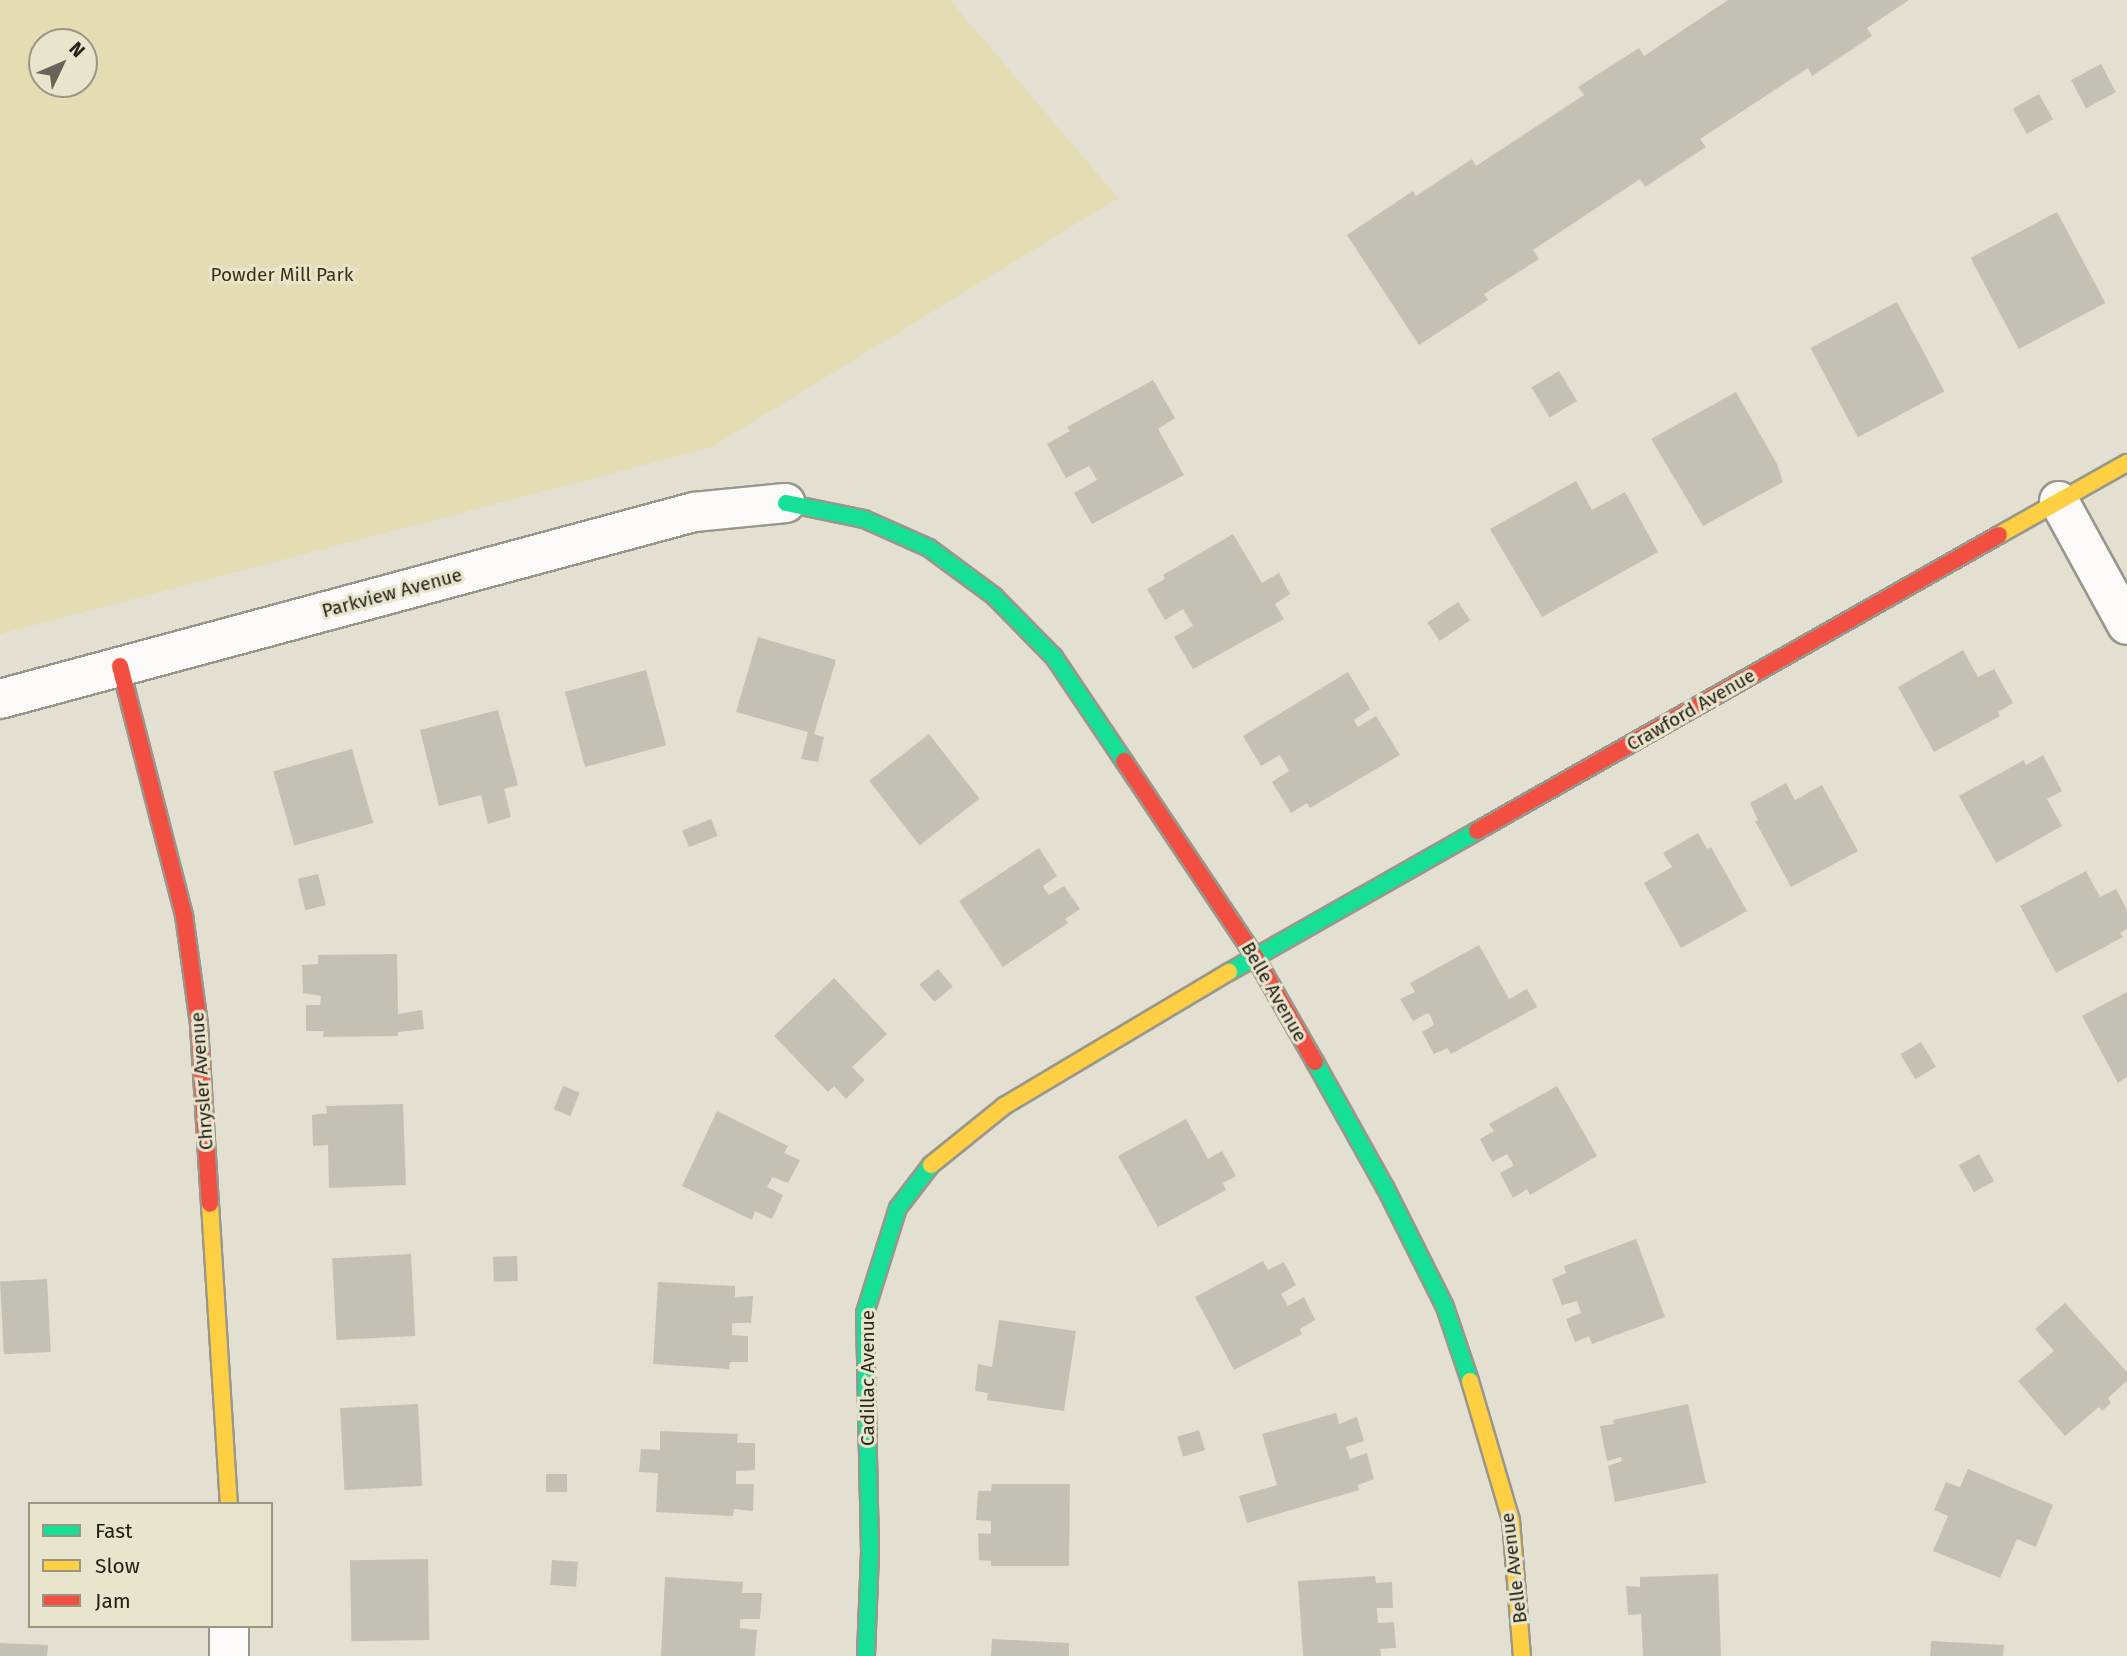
<!DOCTYPE html>
<html>
<head>
<meta charset="utf-8">
<style>
  body { margin:0 }
  #map { position:relative; width:2127px; height:1656px; overflow:hidden; background:#e3e0d2; font-family:"Fira Sans",sans-serif }
  div>[style] { position:absolute }
  .green>* { inset:0; background:#e4dcb3 }
  .building>* { inset:0; background:#c3c1b6; transform-origin:0 0 }
  .roads { filter:drop-shadow(2px 0 #99978c) drop-shadow(-2px 0 #99978c) drop-shadow(0 2px #99978c) drop-shadow(0 -2px #99978c) }
  .street>* { height:38px; margin:-19px; padding:0 19px; transform-origin:19px; border-radius:19px; background:#fbfaf8 }
  .fast>* { height:16px; margin:-8px; padding:0 8px; transform-origin:8px; border-radius:8px; background:#16e098 }
  .slow>* { height:16px; margin:-8px; padding:0 8px; transform-origin:8px; border-radius:8px; background:#ffcf43 }
  .jam>* { height:16px; margin:-8px; padding:0 8px; transform-origin:8px; border-radius:8px; background:#f24e42 }
  span { translate:-50% -50%; white-space:nowrap; text-align:center; line-height:1.15; -webkit-text-stroke:6px #e9e4cc; paint-order:stroke }
  .park-label { font-size:19px; color:#383213 }
  .street-label { font-size:19px; color:#222017 }
  .legend { position:absolute; left:28px; top:1502px; width:245px; height:126px; box-sizing:border-box; background:#e9e4cc; border:2px solid #999684; margin:0; padding:9px 12px; list-style:none; font-size:21px; color:#222017 }
  .legend li { display:flex; align-items:center; gap:14px; height:35px }
  .legend b { width:35px; border:2px solid #999684 }
  .north { position:absolute; left:28px; top:28px; width:70px; height:70px; box-sizing:border-box; background:#e9e4cc; border:2px solid #999684; border-radius:50%; rotate:46deg; font-size:19px; font-weight:700; line-height:28px; text-align:center; color:#222017 }
  .north::after { content:''; display:block; margin:auto; width:24px; height:32px; background:#666358; clip-path:polygon(50% 0,100% 100%,50% 72%,0 100%) }
</style>
</head>
<body>
<div id="map">
  <div class="green">
    <i style="clip-path:polygon(evenodd,0 0,950px 0,1118px 198px,712px 447px,0 634px,0 0,42px 42px,84px 42px,84px 84px,42px 84px,42px 42px)"></i>
  </div>
  <div class="building">
    <i style="clip-path:polygon(1728px 0,1909px 0,1867px 28px,1872px 36px,1812px 76px,1808px 68px,1700px 139px,1706px 147px,1645px 187px,1640px 179px,1533px 250px,1539px 259px,1484px 294px,1488px 300px,1419px 345px,1347px 235px,1413px 191px,1416px 196px,1472px 159px,1476px 166px,1584px 95px,1578px 87px,1639px 48px,1644px 56px)"></i>
    <i style="left:2101px;top:64px;width:32px;height:34px;rotate:62deg"></i>
    <i style="left:2039px;top:94px;width:29px;height:30px;rotate:61deg"></i>
    <i style="left:2057px;top:212px;width:103px;height:98px;rotate:62deg"></i>
    <i style="left:1897px;top:302px;width:101px;height:98px;rotate:62deg"></i>
    <i style="left:1559px;top:371px;width:35px;height:32px;rotate:59deg"></i>
    <i style="clip-path:polygon(1153px 380px,1175px 418px,1158px 429px,1184px 475px,1092px 524px,1074px 493px,1097px 480px,1091px 469px,1089px 466px,1066px 478px,1047px 444px,1070px 431px,1067px 427px)"></i>
    <i style="clip-path:polygon(1736px 392px,1777px 464px,1783px 482px,1703px 526px,1651px 439px)"></i>
    <i style="clip-path:polygon(1576px 481px,1592px 510px,1625px 492px,1658px 552px,1542px 617px,1490px 529px)"></i>
    <i style="clip-path:polygon(1233px 534px,1262px 583px,1279px 573px,1290px 594px,1275px 604px,1284px 619px,1193px 669px,1174px 637px,1193px 626px,1183px 609px,1165px 620px,1147px 589px,1165px 579px,1163px 575px)"></i>
    <i style="left:1458px;top:602px;width:22px;height:37px;rotate:56deg"></i>
    <i style="clip-path:polygon(758px 637px,836px 660px,814px 734px,824px 737px,818px 762px,801px 759px,808px 732px,736px 712px)"></i>
    <i style="clip-path:polygon(1963px 650px,1978px 677px,1994px 669px,2013px 703px,1998px 712px,2000px 716px,1934px 752px,1898px 687px)"></i>
    <i style="left:646px;top:670px;width:78px;height:84px;rotate:75deg"></i>
    <i style="clip-path:polygon(1348px 672px,1370px 709px,1354px 720px,1358px 727px,1376px 716px,1400px 755px,1310px 808px,1307px 803px,1291px 813px,1272px 782px,1289px 771px,1280px 755px,1261px 766px,1243px 736px)"></i>
    <i style="clip-path:polygon(498px 710px,518px 785px,504px 789px,511px 817px,488px 824px,481px 795px,439px 806px,420px 730px)"></i>
    <i style="left:929px;top:734px;width:82px;height:76px;rotate:52deg"></i>
    <i style="left:352px;top:749px;width:77px;height:82px;rotate:74deg"></i>
    <i style="clip-path:polygon(2043px 755px,2062px 791px,2047px 799px,2062px 826px,1996px 863px,1959px 796px,2024px 760px,2026px 765px)"></i>
    <i style="clip-path:polygon(1786px 783px,1795px 800px,1822px 785px,1858px 851px,1791px 887px,1755px 821px,1758px 820px,1750px 803px)"></i>
    <i style="left:711px;top:819px;width:18px;height:31px;rotate:68deg"></i>
    <i style="clip-path:polygon(1698px 833px,1707px 849px,1711px 847px,1747px 911px,1681px 948px,1644px 883px,1672px 867px,1663px 853px)"></i>
    <i style="clip-path:polygon(1039px 848px,1057px 876px,1043px 886px,1045px 890px,1049px 895px,1064px 886px,1080px 909px,1065px 919px,1068px 923px,1003px 967px,959px 901px)"></i>
    <i style="clip-path:polygon(2086px 871px,2100px 897px,2116px 889px,2127px 910px,2127px 929px,2120px 933px,2123px 937px,2056px 973px,2020px 906px)"></i>
    <i style="left:318px;top:874px;width:32px;height:21px;rotate:76deg"></i>
    <i style="clip-path:polygon(1479px 945px,1509px 999px,1527px 989px,1537px 1007px,1451px 1054px,1447px 1048px,1434px 1054px,1422px 1032px,1434px 1025px,1431px 1017px,1428px 1013px,1413px 1021px,1400px 999px,1415px 992px,1410px 983px)"></i>
    <i style="clip-path:polygon(397px 954px,398px 1014px,422px 1010px,424px 1029px,398px 1032px,398px 1036px,323px 1037px,324px 1031px,306px 1031px,306px 1005px,320px 1005px,321px 996px,303px 993px,302px 965px,318px 964px,318px 955px)"></i>
    <i style="left:938px;top:969px;width:23px;height:24px;rotate:50deg"></i>
    <i style="clip-path:polygon(834px 978px,887px 1034px,852px 1067px,865px 1080px,846px 1099px,834px 1086px,828px 1092px,774px 1036px)"></i>
    <i style="clip-path:polygon(2127px 992px,2127px 1077px,2118px 1083px,2082px 1016px)"></i>
    <i style="left:1921px;top:1042px;width:29px;height:24px;rotate:59deg"></i>
    <i style="left:563px;top:1086px;width:18px;height:25px;rotate:22deg"></i>
    <i style="clip-path:polygon(1557px 1086px,1597px 1156px,1530px 1195px,1527px 1189px,1513px 1198px,1500px 1173px,1513px 1166px,1512px 1162px,1507px 1154px,1492px 1162px,1480px 1139px,1494px 1131px,1489px 1124px)"></i>
    <i style="clip-path:polygon(403px 1104px,406px 1185px,329px 1188px,328px 1145px,313px 1146px,312px 1115px,327px 1113px,326px 1106px)"></i>
    <i style="clip-path:polygon(717px 1111px,788px 1146px,784px 1153px,800px 1160px,788px 1183px,772px 1177px,771px 1180px,767px 1187px,783px 1195px,772px 1219px,755px 1211px,752px 1220px,682px 1186px)"></i>
    <i style="clip-path:polygon(1186px 1119px,1208px 1159px,1222px 1151px,1236px 1176px,1223px 1183px,1226px 1190px,1158px 1227px,1118px 1156px)"></i>
    <i style="left:1979px;top:1154px;width:31px;height:23px;rotate:61deg"></i>
    <i style="clip-path:polygon(1636px 1239px,1665px 1317px,1592px 1344px,1589px 1336px,1575px 1342px,1566px 1319px,1581px 1313px,1577px 1301px,1562px 1305px,1552px 1279px,1566px 1273px,1564px 1266px)"></i>
    <i style="left:411px;top:1254px;width:82px;height:79px;rotate:87deg"></i>
    <i style="left:517px;top:1256px;width:25px;height:24px;rotate:88deg"></i>
    <i style="clip-path:polygon(1263px 1261px,1268px 1270px,1284px 1262px,1296px 1285px,1281px 1294px,1288px 1306px,1304px 1297px,1315px 1320px,1300px 1329px,1302px 1334px,1234px 1370px,1195px 1297px)"></i>
    <i style="left:47px;top:1279px;width:73px;height:47px;rotate:87deg"></i>
    <i style="clip-path:polygon(658px 1282px,735px 1286px,735px 1297px,753px 1296px,751px 1323px,732px 1323px,732px 1335px,748px 1336px,748px 1362px,730px 1362px,729px 1369px,653px 1364px)"></i>
    <i style="clip-path:polygon(2065px 1303px,2127px 1372px,2127px 1381px,2108px 1398px,2111px 1403px,2102px 1411px,2099px 1407px,2065px 1436px,2018px 1381px,2054px 1351px,2035px 1329px)"></i>
    <i style="clip-path:polygon(999px 1320px,1076px 1331px,1064px 1411px,987px 1400px,988px 1393px,975px 1391px,978px 1364px,992px 1367px)"></i>
    <i style="left:418px;top:1404px;width:82px;height:78px;rotate:87deg"></i>
    <i style="clip-path:polygon(1688px 1404px,1706px 1483px,1615px 1502px,1608px 1466px,1622px 1461px,1621px 1457px,1607px 1461px,1600px 1426px,1614px 1424px,1613px 1420px)"></i>
    <i style="clip-path:polygon(1336px 1413px,1339px 1424px,1357px 1417px,1364px 1441px,1346px 1447px,1350px 1459px,1367px 1453px,1374px 1479px,1358px 1485px,1359px 1490px,1247px 1523px,1239px 1496px,1277px 1485px,1262px 1434px)"></i>
    <i style="left:1199px;top:1430px;width:21px;height:23px;rotate:73deg"></i>
    <i style="clip-path:polygon(660px 1431px,738px 1434px,737px 1443px,755px 1443px,755px 1470px,736px 1471px,736px 1484px,754px 1484px,753px 1511px,734px 1509px,733px 1516px,656px 1512px,658px 1473px,639px 1472px,641px 1449px,660px 1450px)"></i>
    <i style="clip-path:polygon(1968px 1469px,2053px 1505px,2036px 1547px,2017px 1539px,2000px 1578px,1933px 1551px,1948px 1516px,1934px 1510px,1946px 1482px,1960px 1487px)"></i>
    <i style="left:546px;top:1474px;width:21px;height:18px"></i>
    <i style="clip-path:polygon(992px 1484px,1070px 1484px,1069px 1566px,991px 1566px,991px 1561px,979px 1560px,978px 1533px,991px 1534px,991px 1521px,976px 1520px,978px 1491px,991px 1491px)"></i>
    <i style="left:428px;top:1559px;width:81px;height:78px;rotate:89deg"></i>
    <i style="left:552px;top:1560px;width:26px;height:25px;rotate:4deg"></i>
    <i style="clip-path:polygon(1718px 1574px,1721px 1656px,1643px 1656px,1641px 1614px,1628px 1615px,1626px 1586px,1640px 1587px,1640px 1577px)"></i>
    <i style="clip-path:polygon(1375px 1576px,1376px 1583px,1392px 1582px,1393px 1608px,1377px 1608px,1378px 1623px,1394px 1622px,1396px 1648px,1380px 1649px,1381px 1656px,1303px 1656px,1298px 1581px)"></i>
    <i style="clip-path:polygon(665px 1577px,743px 1582px,742px 1593px,762px 1593px,760px 1619px,740px 1619px,740px 1628px,757px 1630px,755px 1656px,661px 1656px)"></i>
    <i style="clip-path:polygon(992px 1639px,1069px 1643px,1069px 1656px,991px 1656px)"></i>
    <i style="clip-path:polygon(1931px 1641px,2004px 1645px,2003px 1656px,1930px 1656px)"></i>
    <i style="clip-path:polygon(0 1643px,48px 1645px,47px 1656px,0 1656px)"></i>
  </div>
  <div class="roads">
    <div class="street">
      <i style="left:2059px;top:501px;width:141px;rotate:61.3deg"></i>
      <i style="left:0;top:699px;width:719px;rotate:-15.08deg"></i>
      <i style="left:694px;top:512px;width:92px;rotate:-5.6deg"></i>
      <i style="left:229px;top:1656px;width:30px;rotate:-90deg"></i>
    </div>
    <div class="fast">
      <i style="left:786px;top:503px;width:80px;rotate:11.6deg"></i>
      <i style="left:864px;top:519px;width:71px;rotate:24deg"></i>
      <i style="left:929px;top:548px;width:81px;rotate:36.4deg"></i>
      <i style="left:994px;top:596px;width:86px;rotate:45.5deg"></i>
      <i style="left:1054px;top:657px;width:125px;rotate:56.1deg"></i>
      <i style="left:1229px;top:972px;width:285px;rotate:-29.6deg"></i>
      <i style="left:1315px;top:1062px;width:143px;rotate:60.8deg"></i>
      <i style="left:1385px;top:1187px;width:134px;rotate:63.4deg"></i>
      <i style="left:1445px;top:1307px;width:78px;rotate:71.3deg"></i>
      <i style="left:866px;top:1656px;width:105px;rotate:-87.8deg"></i>
      <i style="left:870px;top:1551px;width:238px;rotate:-91.2deg"></i>
      <i style="left:865px;top:1313px;width:110px;rotate:-72.6deg"></i>
      <i style="left:898px;top:1208px;width:54px;rotate:-52.5deg"></i>
    </div>
    <div class="slow">
      <i style="left:1999px;top:535px;width:147px;rotate:-29.4deg"></i>
      <i style="left:931px;top:1165px;width:94px;rotate:-38.9deg"></i>
      <i style="left:1004px;top:1106px;width:262px;rotate:-30.8deg"></i>
      <i style="left:210px;top:1204px;width:301px;rotate:86.4deg"></i>
      <i style="left:1470px;top:1381px;width:145px;rotate:73.6deg"></i>
      <i style="left:1511px;top:1520px;width:136px;rotate:85.4deg"></i>
    </div>
    <div class="jam">
      <i style="left:120px;top:666px;width:257px;rotate:75.6deg"></i>
      <i style="left:184px;top:915px;width:111px;rotate:82.2deg"></i>
      <i style="left:199px;top:1025px;width:179px;rotate:86.5deg"></i>
      <i style="left:1124px;top:761px;width:236px;rotate:56.2deg"></i>
      <i style="left:1255px;top:957px;width:121px;rotate:60.3deg"></i>
      <i style="left:1477px;top:831px;width:600px;rotate:-29.56deg"></i>
    </div>
  </div>
  <div class="park-label">
    <span style="left:282px;top:275px">Powder Mill Park</span>
  </div>
  <div class="street-label">
    <span style="left:392px;top:593px;rotate:-15deg">Parkview Avenue</span>
    <span style="left:1691px;top:710px;rotate:-30deg">Crawford Avenue</span>
    <span style="left:1274px;top:992px;rotate:60deg">Belle Avenue</span>
    <span style="left:202px;top:1081px;rotate:-94deg">Chrysler Avenue</span>
    <span style="left:868px;top:1378px;rotate:-90deg">Cadillac Avenue</span>
    <span style="left:1514px;top:1568px;rotate:-97deg">Belle Avenue</span>
  </div>
  <ul class="legend">
  <li><b style="height:9px;background:#16e098"></b>Fast</li>
  <li><b style="height:9px;background:#ffcf43"></b>Slow</li>
  <li><b style="height:9px;background:#f24e42"></b>Jam</li>
  </ul>
  <div class="north">N</div>
</div>
</body>
</html>
